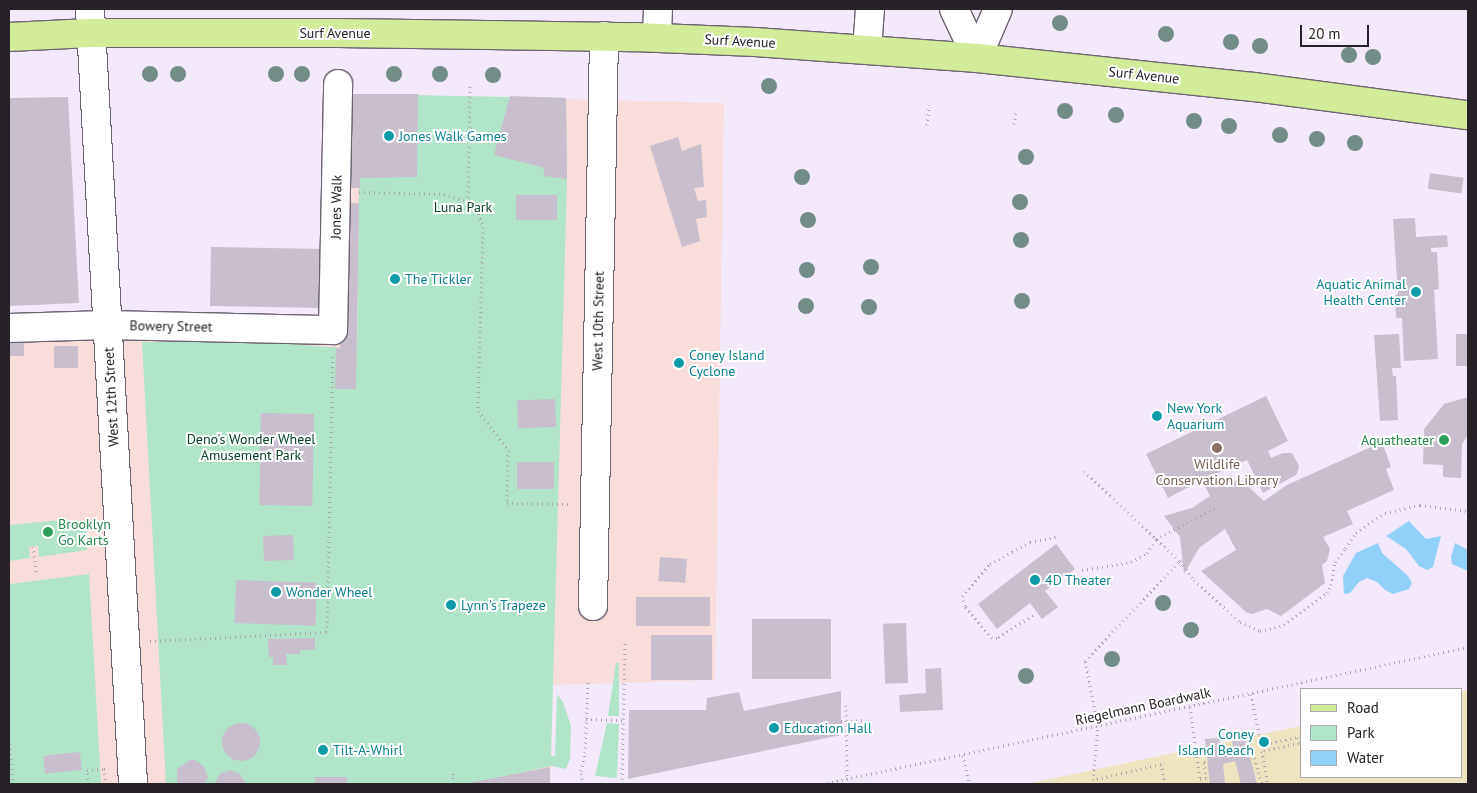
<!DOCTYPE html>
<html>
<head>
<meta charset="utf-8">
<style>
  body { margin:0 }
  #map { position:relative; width:1477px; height:793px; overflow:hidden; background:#f4e9fa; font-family:"PT Sans",sans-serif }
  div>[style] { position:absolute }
  .commercial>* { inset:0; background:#f8dddb }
  .green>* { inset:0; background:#b1e5c9 }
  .sand>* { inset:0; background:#eee4bf }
  .water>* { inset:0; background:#91d0f9 }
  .building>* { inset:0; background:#c8becd; transform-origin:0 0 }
  .round { border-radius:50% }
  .path>* { height:3px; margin-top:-1.5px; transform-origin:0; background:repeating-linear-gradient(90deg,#aba3b0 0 1px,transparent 0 5px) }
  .roads { filter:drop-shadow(1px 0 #6c6371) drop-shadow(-1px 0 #6c6371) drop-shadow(0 1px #6c6371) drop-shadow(0 -1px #6c6371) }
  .minor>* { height:28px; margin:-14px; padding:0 14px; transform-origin:14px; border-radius:14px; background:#fff }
  .major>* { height:28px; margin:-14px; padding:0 14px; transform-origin:14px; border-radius:14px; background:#d2ec9a }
  .trees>* { width:16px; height:16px; margin:-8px; border-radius:50%; background:#728d88 }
  .dots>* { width:14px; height:14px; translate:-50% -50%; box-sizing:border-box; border:2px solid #fff; border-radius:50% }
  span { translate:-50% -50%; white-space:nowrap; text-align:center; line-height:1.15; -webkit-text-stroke:4px #fff; paint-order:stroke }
  .street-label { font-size:14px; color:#252127 }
  .culture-label { font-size:14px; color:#0d838f }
  .left { translate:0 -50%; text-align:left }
  .right { translate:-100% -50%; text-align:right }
  .park-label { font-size:14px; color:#08422b }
  .leisure-label { font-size:14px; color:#27864d }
  .education-label { font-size:14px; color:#785e54 }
  .frame { position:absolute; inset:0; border:10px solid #252127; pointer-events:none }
  .legend { position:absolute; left:1300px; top:688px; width:162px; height:90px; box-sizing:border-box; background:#fff; border:1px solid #a8a6a9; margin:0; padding:6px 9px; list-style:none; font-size:15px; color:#252127 }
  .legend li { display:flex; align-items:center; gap:10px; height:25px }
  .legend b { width:25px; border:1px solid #a8a6a9 }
  .scale { position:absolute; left:1300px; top:25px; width:69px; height:22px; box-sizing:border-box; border:2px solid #252127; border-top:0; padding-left:6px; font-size:15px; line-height:18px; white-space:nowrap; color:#252127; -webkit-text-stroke:4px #fff; paint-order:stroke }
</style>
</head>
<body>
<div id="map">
  <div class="commercial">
    <i style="clip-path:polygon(349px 94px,724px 103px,715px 680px,553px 685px,550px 784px,9px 784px,9px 326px,330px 323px)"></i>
  </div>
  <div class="green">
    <i style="clip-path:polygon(360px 94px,566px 98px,567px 179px,551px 756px,555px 756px,557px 694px,563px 702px,571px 726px,570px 759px,566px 769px,551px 766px,470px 784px,347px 784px,347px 777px,315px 777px,315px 784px,166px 784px,142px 342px,258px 342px,357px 349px)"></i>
    <i style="clip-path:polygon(60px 520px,86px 521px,87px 550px,39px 557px,38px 546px,33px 546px,29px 547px,30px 558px,9px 561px,9px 525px)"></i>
    <i style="clip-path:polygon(89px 574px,101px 784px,9px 784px,10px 584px)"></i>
    <i style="clip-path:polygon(616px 663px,619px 663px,619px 716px,608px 716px)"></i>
    <i style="clip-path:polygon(607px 723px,619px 724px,617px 778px,595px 776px)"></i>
  </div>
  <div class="sand">
    <i style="clip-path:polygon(1468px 690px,1468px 784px,1027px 784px,1301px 726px,1301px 777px,1461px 777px,1461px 692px)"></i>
  </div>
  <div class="water">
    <i style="clip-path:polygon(1409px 521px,1426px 539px,1441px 536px,1433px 567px,1427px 570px,1419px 566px,1406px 549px,1386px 536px)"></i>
    <i style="clip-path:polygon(1378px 543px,1382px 553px,1408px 576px,1412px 583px,1409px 589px,1393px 594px,1385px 590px,1377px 582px,1367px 578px,1359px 582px,1350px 593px,1344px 594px,1343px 576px,1356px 553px)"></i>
    <i style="clip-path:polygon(1455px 543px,1468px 550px,1468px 571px,1452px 564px,1451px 557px)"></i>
  </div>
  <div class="building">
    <i style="clip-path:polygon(349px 94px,418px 94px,417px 177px,360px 178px,360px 188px,348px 188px)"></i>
    <i style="clip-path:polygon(510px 96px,566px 98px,567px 179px,543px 176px,545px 168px,494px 155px)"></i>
    <i style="clip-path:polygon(68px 97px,79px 303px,9px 306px,9px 98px)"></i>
    <i style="clip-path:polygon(678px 137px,682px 151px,701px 144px,704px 187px,694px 188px,698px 201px,706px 200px,707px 217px,696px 219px,700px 241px,682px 247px,650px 146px)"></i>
    <i style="left:1430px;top:173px;width:34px;height:16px;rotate:8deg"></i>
    <i style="left:516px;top:195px;width:41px;height:25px"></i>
    <i style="clip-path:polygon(347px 203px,359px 203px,356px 389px,335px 389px,336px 348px,340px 349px)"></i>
    <i style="clip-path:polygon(1415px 218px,1416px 237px,1447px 235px,1448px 247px,1431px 248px,1431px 252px,1437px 252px,1439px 289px,1434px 290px,1438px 359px,1404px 361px,1402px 318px,1396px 318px,1395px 295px,1398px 294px,1393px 219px)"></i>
    <i style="left:211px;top:247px;width:115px;height:59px;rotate:1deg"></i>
    <i style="clip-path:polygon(1399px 334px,1401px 368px,1392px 368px,1393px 376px,1396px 376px,1398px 420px,1380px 421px,1374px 335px)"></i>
    <i style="left:1456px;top:334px;width:12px;height:32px"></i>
    <i style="left:9px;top:343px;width:15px;height:13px"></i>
    <i style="left:78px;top:346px;width:22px;height:24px;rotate:90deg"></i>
    <i style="clip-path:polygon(1266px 396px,1288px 441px,1268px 451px,1271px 458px,1283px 453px,1292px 453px,1299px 466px,1298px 471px,1296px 475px,1263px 493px,1247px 460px,1218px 473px,1222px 483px,1241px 480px,1264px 501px,1287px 485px,1382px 442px,1391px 467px,1386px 469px,1394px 490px,1347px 511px,1353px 524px,1323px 537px,1330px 549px,1327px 561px,1322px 565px,1325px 583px,1281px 616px,1267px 609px,1252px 614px,1246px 612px,1201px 571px,1236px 550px,1225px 529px,1199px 548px,1184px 574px,1180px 537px,1164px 516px,1192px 508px,1210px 496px,1202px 480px,1168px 498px,1146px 454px)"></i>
    <i style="clip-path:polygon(1468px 397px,1468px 435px,1462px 444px,1461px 478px,1443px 477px,1443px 465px,1423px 464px,1424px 429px,1444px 404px)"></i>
    <i style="left:555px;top:399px;width:28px;height:38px;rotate:88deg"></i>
    <i style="left:261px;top:413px;width:53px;height:92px;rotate:1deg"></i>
    <i style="left:517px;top:462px;width:37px;height:27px"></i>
    <i style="left:293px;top:535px;width:25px;height:30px;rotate:88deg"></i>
    <i style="clip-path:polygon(1056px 544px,1075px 569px,1045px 591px,1058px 607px,1042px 619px,1030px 603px,997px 629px,978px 604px)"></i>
    <i style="left:660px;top:557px;width:27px;height:24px;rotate:4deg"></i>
    <i style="left:236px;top:580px;width:81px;height:43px;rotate:2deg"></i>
    <i style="left:710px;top:597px;width:29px;height:74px;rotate:90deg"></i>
    <i style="left:752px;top:619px;width:79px;height:60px"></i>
    <i style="left:906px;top:623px;width:60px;height:23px;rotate:88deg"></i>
    <i style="left:712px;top:635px;width:45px;height:61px;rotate:90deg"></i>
    <i style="clip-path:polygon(315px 638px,315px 650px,300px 650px,300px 654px,286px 654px,287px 665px,273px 665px,273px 657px,269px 657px,268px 639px)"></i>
    <i style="clip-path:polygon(941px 668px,943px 710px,900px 712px,899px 695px,926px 693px,925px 669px)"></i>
    <i style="clip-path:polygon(841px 691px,841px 735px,628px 779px,629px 710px,706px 710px,707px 698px,739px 692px,744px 711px)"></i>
    <i class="round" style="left:222px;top:723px;width:38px;height:38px"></i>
    <i style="clip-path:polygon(1244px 733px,1257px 784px,1241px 784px,1235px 761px,1223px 764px,1225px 784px,1210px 784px,1205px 739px,1219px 738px,1222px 756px,1234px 753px,1231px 736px)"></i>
    <i style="left:80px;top:752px;width:18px;height:37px;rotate:84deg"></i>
    <i style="clip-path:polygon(190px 760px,195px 760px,204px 767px,208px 777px,205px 784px,177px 784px,177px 769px)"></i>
    <i style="clip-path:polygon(550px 767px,550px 784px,469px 784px,469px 783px)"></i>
    <i style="clip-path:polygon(230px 770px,240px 774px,246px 784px,214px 784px,220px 774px)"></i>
    <i style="left:315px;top:777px;width:32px;height:7px"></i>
  </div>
  <div class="path">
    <i style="left:1014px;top:124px;width:12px;rotate:-81deg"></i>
    <i style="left:927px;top:125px;width:20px;rotate:-84deg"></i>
    <i style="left:359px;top:192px;width:85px;rotate:1.3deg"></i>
    <i style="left:444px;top:194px;width:33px;rotate:18deg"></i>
    <i style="left:475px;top:204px;width:24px;rotate:71deg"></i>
    <i style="left:483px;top:227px;width:184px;rotate:91.6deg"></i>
    <i style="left:478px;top:411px;width:49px;rotate:52.4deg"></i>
    <i style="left:508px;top:450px;width:53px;rotate:91.1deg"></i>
    <i style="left:507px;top:503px;width:64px;rotate:0.9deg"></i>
    <i style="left:468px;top:202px;width:117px;rotate:-89deg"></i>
    <i style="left:1084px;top:471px;width:132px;rotate:43.2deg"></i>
    <i style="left:1180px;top:561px;width:24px;rotate:54deg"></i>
    <i style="left:1194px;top:580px;width:62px;rotate:42.4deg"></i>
    <i style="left:1240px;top:622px;width:22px;rotate:24deg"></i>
    <i style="left:1260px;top:631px;width:25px;rotate:-14deg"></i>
    <i style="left:1284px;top:625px;width:54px;rotate:-36.7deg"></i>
    <i style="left:1327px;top:593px;width:9px;rotate:-63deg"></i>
    <i style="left:1331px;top:585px;width:23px;rotate:-80deg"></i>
    <i style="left:1335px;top:562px;width:17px;rotate:-54deg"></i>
    <i style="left:1345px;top:548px;width:19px;rotate:-54deg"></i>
    <i style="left:1356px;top:533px;width:35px;rotate:-35deg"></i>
    <i style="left:1385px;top:513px;width:36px;rotate:-13deg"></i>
    <i style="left:1420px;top:505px;width:48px;rotate:7.1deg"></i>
    <i style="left:33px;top:546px;width:26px;rotate:83deg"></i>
    <i style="left:1082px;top:570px;width:50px;rotate:-9.3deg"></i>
    <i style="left:1131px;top:562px;width:18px;rotate:-29deg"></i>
    <i style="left:1147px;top:553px;width:17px;rotate:-57deg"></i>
    <i style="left:1156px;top:539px;width:67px;rotate:-27.7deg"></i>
    <i style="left:1033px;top:615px;width:43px;rotate:147.4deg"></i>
    <i style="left:997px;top:638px;width:5px;rotate:180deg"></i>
    <i style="left:992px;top:638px;width:42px;rotate:-130.2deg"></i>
    <i style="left:965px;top:606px;width:10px;rotate:-107deg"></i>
    <i style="left:962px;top:596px;width:43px;rotate:-48.8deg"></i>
    <i style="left:990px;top:564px;width:46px;rotate:-28.8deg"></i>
    <i style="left:1030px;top:542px;width:26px;rotate:-11deg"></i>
    <i style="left:150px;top:641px;width:177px;rotate:-2.9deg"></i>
    <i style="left:327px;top:632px;width:277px;rotate:-88.8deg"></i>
    <i style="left:1251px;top:694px;width:52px;rotate:78.9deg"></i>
    <i style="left:1261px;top:745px;width:38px;rotate:-12deg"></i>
    <i style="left:1298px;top:737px;width:6px;rotate:81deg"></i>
    <i style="left:1299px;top:743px;width:38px;rotate:168deg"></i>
    <i style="left:1262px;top:751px;width:34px;rotate:80deg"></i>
    <i style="left:846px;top:705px;width:74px;rotate:89.2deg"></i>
    <i style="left:1190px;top:707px;width:73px;rotate:82.1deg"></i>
    <i style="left:1200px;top:779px;width:6px;rotate:-9deg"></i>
    <i style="left:1206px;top:778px;width:16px;rotate:-97deg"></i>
    <i style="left:1204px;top:762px;width:3px;rotate:-18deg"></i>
    <i style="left:586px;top:719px;width:37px;rotate:2deg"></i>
    <i style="left:841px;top:721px;width:23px;rotate:-2deg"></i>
    <i style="left:9px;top:734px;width:50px;rotate:85.4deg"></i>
    <i style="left:1250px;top:754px;width:3px;rotate:-18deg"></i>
    <i style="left:1253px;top:753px;width:32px;rotate:74deg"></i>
    <i style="left:963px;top:755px;width:30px;rotate:78deg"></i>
    <i style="left:88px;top:784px;width:14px;rotate:-94deg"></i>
    <i style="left:87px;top:770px;width:17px;rotate:-3deg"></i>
    <i style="left:106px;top:784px;width:15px;rotate:-98deg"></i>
    <i style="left:104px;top:769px;width:4px;rotate:-14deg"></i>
    <i style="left:453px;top:784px;width:11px;rotate:-90deg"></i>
    <i style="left:583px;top:784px;width:13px;rotate:-99deg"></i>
    <i style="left:581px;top:771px;width:18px;rotate:-77deg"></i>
    <i style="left:585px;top:753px;width:73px;rotate:-87.6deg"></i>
    <i style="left:622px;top:784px;width:142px;rotate:-88.8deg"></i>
    <i style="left:822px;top:784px;width:660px;rotate:-11.97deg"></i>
    <i style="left:1165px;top:784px;width:20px;rotate:-101deg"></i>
    <i style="left:1161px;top:764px;width:70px;rotate:166.8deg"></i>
    <i style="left:1093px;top:780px;width:54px;rotate:-84.7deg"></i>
    <i style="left:1098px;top:726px;width:66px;rotate:-101.3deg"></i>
    <i style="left:1085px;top:661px;width:138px;rotate:-46.5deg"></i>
  </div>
  <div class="roads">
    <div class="minor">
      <i style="left:90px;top:9px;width:776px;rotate:86.82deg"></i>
      <i style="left:954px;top:9px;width:54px;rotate:64.9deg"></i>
      <i style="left:657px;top:37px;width:28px;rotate:-88deg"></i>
      <i style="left:867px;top:49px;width:40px;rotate:-85.7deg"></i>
      <i style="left:977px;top:58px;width:53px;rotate:-66.8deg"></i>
      <i style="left:9px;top:328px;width:98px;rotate:-1.8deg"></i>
      <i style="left:107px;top:325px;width:226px;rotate:1.3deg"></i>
      <i style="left:333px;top:330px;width:246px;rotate:-88.8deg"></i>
      <i style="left:593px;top:606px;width:570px;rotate:-88.89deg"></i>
    </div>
    <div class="major">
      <i style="left:9px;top:37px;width:81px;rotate:-2.8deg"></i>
      <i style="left:90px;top:33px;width:248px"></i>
      <i style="left:338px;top:33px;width:297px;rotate:0.8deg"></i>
      <i style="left:635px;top:37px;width:120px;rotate:2.4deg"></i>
      <i style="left:755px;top:42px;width:223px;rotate:4.1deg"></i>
      <i style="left:977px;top:58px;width:279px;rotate:6deg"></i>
      <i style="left:1254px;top:87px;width:216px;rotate:7.5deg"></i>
    </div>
  </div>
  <div class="trees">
    <i style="left:1060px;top:23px"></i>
    <i style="left:1166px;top:34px"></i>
    <i style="left:1231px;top:42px"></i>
    <i style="left:1260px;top:46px"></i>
    <i style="left:1349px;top:55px"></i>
    <i style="left:1373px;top:57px"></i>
    <i style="left:150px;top:74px"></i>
    <i style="left:178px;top:74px"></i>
    <i style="left:276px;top:74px"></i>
    <i style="left:302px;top:74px"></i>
    <i style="left:394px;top:74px"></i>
    <i style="left:440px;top:74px"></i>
    <i style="left:493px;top:75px"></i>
    <i style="left:769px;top:86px"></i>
    <i style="left:1065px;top:111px"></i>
    <i style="left:1116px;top:115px"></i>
    <i style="left:1194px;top:121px"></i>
    <i style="left:1229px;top:126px"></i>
    <i style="left:1280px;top:135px"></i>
    <i style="left:1317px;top:139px"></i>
    <i style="left:1355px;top:143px"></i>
    <i style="left:1026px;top:157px"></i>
    <i style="left:802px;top:177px"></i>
    <i style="left:1020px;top:202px"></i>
    <i style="left:808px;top:220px"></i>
    <i style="left:1021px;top:240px"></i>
    <i style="left:871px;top:267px"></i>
    <i style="left:807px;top:270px"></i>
    <i style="left:1022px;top:301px"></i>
    <i style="left:806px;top:306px"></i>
    <i style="left:869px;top:307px"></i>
    <i style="left:1163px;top:603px"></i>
    <i style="left:1191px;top:630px"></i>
    <i style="left:1112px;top:659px"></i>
    <i style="left:1026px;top:676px"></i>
  </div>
  <div class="dots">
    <i style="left:389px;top:136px;background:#0f9aa8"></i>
    <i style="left:395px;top:279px;background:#0f9aa8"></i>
    <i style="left:1416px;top:292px;background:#0f9aa8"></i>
    <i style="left:679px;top:363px;background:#0f9aa8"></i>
    <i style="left:1157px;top:416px;background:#0f9aa8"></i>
    <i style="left:1444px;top:440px;background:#2e9e5b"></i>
    <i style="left:1217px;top:448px;background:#8d6e63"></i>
    <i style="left:48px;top:532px;background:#2e9e5b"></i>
    <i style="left:1035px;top:580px;background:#0f9aa8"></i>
    <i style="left:276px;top:592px;background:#0f9aa8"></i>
    <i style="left:451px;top:605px;background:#0f9aa8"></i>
    <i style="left:774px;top:728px;background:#0f9aa8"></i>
    <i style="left:1264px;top:742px;background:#0f9aa8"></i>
    <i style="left:323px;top:750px;background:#0f9aa8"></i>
  </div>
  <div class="street-label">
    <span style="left:335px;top:33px">Surf Avenue</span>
    <span style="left:740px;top:41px;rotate:3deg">Surf Avenue</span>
    <span style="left:1144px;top:75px;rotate:6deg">Surf Avenue</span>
    <span style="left:336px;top:207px;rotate:-89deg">Jones Walk</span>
    <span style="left:598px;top:321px;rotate:-89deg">West 10th Street</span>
    <span style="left:171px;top:326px;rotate:1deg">Bowery Street</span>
    <span style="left:111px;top:397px;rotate:-93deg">West 12th Street</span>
    <span style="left:1143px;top:706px;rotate:-12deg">Riegelmann Boardwalk</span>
  </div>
  <div class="culture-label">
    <span class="left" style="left:399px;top:136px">Jones Walk Games</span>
    <span class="left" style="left:405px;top:279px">The Tickler</span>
    <span class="right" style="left:1406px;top:292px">Aquatic Animal<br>Health Center</span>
    <span class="left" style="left:689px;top:363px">Coney Island<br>Cyclone</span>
    <span class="left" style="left:1167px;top:416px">New York<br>Aquarium</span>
    <span class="left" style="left:1045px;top:580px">4D Theater</span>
    <span class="left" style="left:286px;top:592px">Wonder Wheel</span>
    <span class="left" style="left:461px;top:605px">Lynn's Trapeze</span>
    <span class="left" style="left:784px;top:728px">Education Hall</span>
    <span class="right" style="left:1254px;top:742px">Coney<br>Island Beach</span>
    <span class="left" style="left:333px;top:750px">Tilt-A-Whirl</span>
  </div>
  <div class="park-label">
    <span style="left:463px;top:207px">Luna Park</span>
    <span style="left:251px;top:447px">Deno's Wonder Wheel<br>Amusement Park</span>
  </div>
  <div class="leisure-label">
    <span class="right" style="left:1434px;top:440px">Aquatheater</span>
    <span class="left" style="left:58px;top:532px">Brooklyn<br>Go Karts</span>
  </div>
  <div class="education-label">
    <span style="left:1217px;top:472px">Wildlife<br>Conservation Library</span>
  </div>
  <div class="frame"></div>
  <ul class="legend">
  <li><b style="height:6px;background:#d2ec9a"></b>Road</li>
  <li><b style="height:14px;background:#b1e5c9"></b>Park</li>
  <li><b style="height:14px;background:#91d0f9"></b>Water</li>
  </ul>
  <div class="scale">20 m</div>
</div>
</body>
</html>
